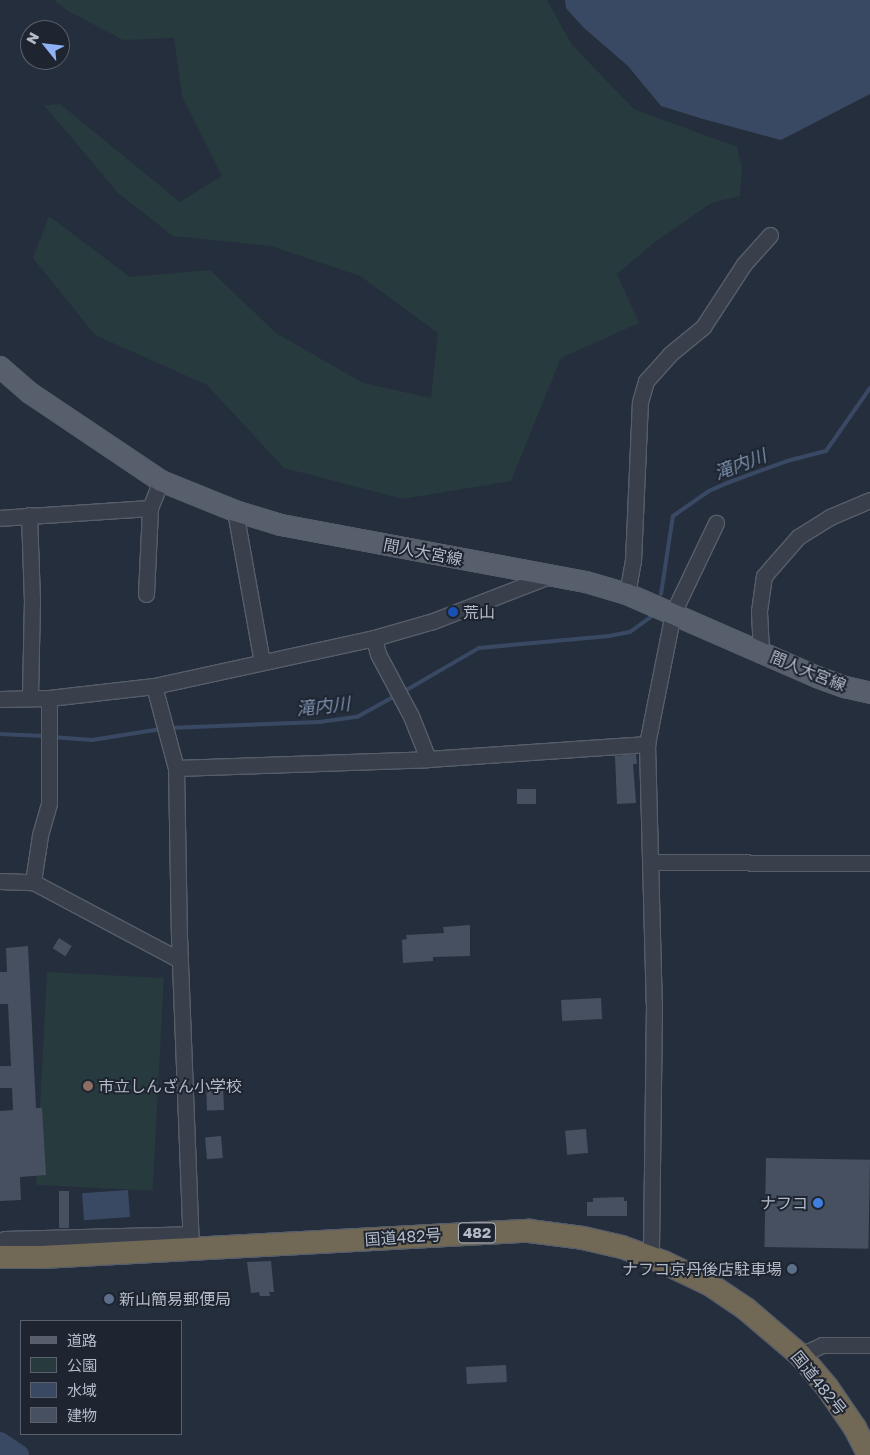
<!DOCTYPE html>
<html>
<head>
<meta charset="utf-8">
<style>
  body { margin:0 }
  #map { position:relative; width:870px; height:1455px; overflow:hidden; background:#252e3c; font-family:"Golos Text","Noto Sans JP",sans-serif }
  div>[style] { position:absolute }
  .green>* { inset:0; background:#273a3d; transform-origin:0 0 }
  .water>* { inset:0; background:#3a4963; transform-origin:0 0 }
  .stream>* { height:4px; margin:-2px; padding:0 2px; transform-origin:2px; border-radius:2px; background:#3a4963 }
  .river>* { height:22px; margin:-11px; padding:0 11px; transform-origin:11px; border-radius:11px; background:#3a4963 }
  .building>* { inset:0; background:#465060; transform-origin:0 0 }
  .roads { filter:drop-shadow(1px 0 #575e6a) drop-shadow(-1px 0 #575e6a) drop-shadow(0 1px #575e6a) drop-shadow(0 -1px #575e6a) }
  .minor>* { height:15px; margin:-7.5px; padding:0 7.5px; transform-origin:7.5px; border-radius:7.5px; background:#39404c }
  .major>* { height:20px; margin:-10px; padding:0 10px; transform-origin:10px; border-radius:10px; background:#575f6c }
  .highway>* { height:22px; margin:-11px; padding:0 11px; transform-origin:11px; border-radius:11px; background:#726856 }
  .dots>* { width:14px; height:14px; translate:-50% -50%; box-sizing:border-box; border:2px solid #1e2531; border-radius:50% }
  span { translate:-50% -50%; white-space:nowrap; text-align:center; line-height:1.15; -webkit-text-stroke:4px #1e2531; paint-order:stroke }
  .shield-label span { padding:1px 4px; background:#1e2531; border:1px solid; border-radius:4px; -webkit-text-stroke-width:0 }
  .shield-label { font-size:15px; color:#b4bbc8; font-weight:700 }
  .street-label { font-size:16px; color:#b4bbc8 }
  .poi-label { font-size:16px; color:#b4bbc8 }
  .left { translate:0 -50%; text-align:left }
  .right { translate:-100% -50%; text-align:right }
  .water-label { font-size:18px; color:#7d90ae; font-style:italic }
  .legend { position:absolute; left:20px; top:1320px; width:162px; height:115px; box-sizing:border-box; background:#1e2531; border:1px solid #5a616d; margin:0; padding:6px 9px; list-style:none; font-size:15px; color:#b4bbc8 }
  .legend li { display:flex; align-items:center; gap:10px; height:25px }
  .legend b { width:25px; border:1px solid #5a616d }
  .north { position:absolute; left:20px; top:20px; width:50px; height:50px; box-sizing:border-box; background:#1e2531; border:1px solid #5a616d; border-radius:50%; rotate:299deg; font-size:14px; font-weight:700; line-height:20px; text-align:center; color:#b4bbc8 }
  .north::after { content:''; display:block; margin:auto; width:18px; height:22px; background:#8eb2f3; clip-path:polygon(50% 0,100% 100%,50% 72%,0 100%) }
</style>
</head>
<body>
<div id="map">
  <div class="green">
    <i style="clip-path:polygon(54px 0,547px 0,572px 45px,634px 109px,737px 147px,742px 168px,740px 196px,711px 203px,654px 243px,617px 274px,639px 323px,561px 358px,511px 481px,403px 499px,284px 468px,207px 385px,95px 335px,33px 258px,49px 216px,130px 277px,210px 270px,276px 333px,363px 383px,431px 398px,438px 333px,360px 276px,271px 246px,173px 236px,118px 193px,44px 105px,60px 104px,180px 202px,222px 176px,182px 96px,174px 38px,123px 40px,68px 11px)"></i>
    <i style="left:47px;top:972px;width:117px;height:213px;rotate:3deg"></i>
  </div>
  <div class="water">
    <i style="clip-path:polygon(565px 0,870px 0,870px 94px,781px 140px,703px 119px,661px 106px,628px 66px,584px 28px,566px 8px)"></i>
    <i style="left:128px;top:1190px;width:27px;height:46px;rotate:86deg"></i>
  </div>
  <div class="stream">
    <i style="left:661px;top:594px;width:79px;rotate:-81.3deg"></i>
    <i style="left:673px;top:516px;width:44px;rotate:-34.8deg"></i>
    <i style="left:709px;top:491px;width:20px;rotate:-24deg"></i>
    <i style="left:727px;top:483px;width:64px;rotate:-20.1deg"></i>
    <i style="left:787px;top:461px;width:40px;rotate:-14.4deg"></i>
    <i style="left:826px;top:451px;width:77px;rotate:-55.1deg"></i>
    <i style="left:403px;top:692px;width:88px;rotate:-30.1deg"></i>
    <i style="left:479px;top:648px;width:131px;rotate:-5.3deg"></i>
    <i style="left:609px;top:636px;width:21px;rotate:-11deg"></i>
    <i style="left:630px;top:632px;width:31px;rotate:-36deg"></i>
    <i style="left:168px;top:728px;width:152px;rotate:-2.3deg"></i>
    <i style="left:320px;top:722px;width:37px;rotate:-8deg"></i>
    <i style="left:357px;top:717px;width:46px;rotate:-28.8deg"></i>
    <i style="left:0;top:734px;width:44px;rotate:2.6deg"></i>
    <i style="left:51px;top:737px;width:41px;rotate:4.2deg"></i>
    <i style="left:92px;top:740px;width:70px;rotate:-9.1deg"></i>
  </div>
  <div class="river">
    <i style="left:0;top:1443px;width:22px;rotate:34deg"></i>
  </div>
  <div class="building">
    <i style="clip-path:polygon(636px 754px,637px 764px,633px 764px,636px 803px,617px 804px,615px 756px)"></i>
    <i style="left:517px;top:789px;width:19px;height:15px"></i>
    <i style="clip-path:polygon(470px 925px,470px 956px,433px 957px,433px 961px,403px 963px,402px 940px,407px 939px,406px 935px,444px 933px,443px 927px)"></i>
    <i style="left:59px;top:938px;width:15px;height:12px;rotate:32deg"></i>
    <i style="clip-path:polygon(28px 946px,36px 1108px,42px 1108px,46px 1175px,20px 1177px,21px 1200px,0 1201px,0 1111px,13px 1110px,12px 1088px,0 1088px,0 1066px,11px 1066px,8px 1004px,0 1004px,0 972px,7px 972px,6px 948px)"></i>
    <i style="left:601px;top:998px;width:21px;height:40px;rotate:87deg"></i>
    <i style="left:223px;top:1082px;width:28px;height:17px;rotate:88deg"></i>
    <i style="left:586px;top:1129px;width:24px;height:21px;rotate:85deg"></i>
    <i style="left:221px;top:1136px;width:22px;height:16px;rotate:85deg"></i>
    <i style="left:766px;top:1158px;width:104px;height:89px;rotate:1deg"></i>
    <i style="left:59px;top:1191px;width:10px;height:37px"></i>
    <i style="clip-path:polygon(624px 1197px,624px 1201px,627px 1201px,627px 1216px,587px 1216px,587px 1202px,593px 1202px,593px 1198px)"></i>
    <i style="clip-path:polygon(271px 1261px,274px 1292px,269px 1292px,270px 1296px,260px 1296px,259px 1292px,251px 1293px,247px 1262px)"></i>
    <i style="left:506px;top:1365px;width:17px;height:40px;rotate:87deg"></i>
  </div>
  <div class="roads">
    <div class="minor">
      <i style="left:235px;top:511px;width:153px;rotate:79.9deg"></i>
      <i style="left:29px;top:515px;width:85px;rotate:88deg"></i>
      <i style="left:32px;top:600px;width:98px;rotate:91.2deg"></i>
      <i style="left:0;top:518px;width:150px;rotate:-3.8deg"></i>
      <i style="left:146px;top:594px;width:86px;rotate:-87.3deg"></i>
      <i style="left:150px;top:508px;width:29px;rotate:-68deg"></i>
      <i style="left:627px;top:594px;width:34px;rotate:-80deg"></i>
      <i style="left:633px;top:561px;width:159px;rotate:-87.5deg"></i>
      <i style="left:640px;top:402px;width:22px;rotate:-74deg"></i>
      <i style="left:646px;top:381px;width:36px;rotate:-48deg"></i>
      <i style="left:670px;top:354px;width:43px;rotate:-39.3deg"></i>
      <i style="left:703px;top:327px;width:75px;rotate:-56.9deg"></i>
      <i style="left:744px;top:264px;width:39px;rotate:-48deg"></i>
      <i style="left:374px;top:638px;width:16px;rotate:76deg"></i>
      <i style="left:378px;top:654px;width:70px;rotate:62deg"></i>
      <i style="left:411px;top:716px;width:46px;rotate:68.4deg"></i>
      <i style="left:761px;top:651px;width:40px;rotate:-92.9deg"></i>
      <i style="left:759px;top:611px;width:35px;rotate:-82deg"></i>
      <i style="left:764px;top:576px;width:52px;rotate:-48.9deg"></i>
      <i style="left:798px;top:537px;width:38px;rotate:-32deg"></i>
      <i style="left:830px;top:517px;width:43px;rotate:-23deg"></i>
      <i style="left:154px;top:686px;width:85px;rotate:75deg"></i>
      <i style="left:0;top:699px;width:49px;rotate:-1.2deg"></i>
      <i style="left:49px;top:698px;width:106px;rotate:-6.5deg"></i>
      <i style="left:154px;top:686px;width:225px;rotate:-12.3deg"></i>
      <i style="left:374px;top:638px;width:61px;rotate:-16.1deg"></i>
      <i style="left:433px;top:621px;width:124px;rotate:-21.2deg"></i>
      <i style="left:647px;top:744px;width:260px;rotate:88.5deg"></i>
      <i style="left:654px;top:1004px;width:254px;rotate:90.7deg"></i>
      <i style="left:652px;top:862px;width:218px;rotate:0.3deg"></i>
      <i style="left:0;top:881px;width:33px;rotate:2deg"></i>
      <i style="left:33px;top:882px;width:166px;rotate:28deg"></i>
      <i style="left:33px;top:882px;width:48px;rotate:-81.5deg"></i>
      <i style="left:40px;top:835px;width:33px;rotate:-74deg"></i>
      <i style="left:49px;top:803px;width:105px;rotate:-90deg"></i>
      <i style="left:4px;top:1239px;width:186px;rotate:-1.5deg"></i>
      <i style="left:191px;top:1249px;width:311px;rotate:-92.2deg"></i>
      <i style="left:179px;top:938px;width:170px;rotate:-91deg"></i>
      <i style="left:176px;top:768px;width:252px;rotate:-2deg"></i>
      <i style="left:428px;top:759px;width:220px;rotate:-3.9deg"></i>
      <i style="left:647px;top:744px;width:134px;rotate:-78.8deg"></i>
      <i style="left:673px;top:613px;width:100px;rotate:-64.5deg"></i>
      <i style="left:800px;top:1355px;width:24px;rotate:-24deg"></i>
      <i style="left:822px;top:1345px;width:48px"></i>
    </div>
    <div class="major">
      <i style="left:0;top:367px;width:40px;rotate:41deg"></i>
      <i style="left:30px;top:393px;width:158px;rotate:33.9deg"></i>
      <i style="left:161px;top:481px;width:80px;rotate:22.1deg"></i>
      <i style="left:235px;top:511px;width:48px;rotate:16.9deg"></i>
      <i style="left:281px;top:525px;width:310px;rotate:10.6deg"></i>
      <i style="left:586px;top:582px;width:43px;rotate:16.3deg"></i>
      <i style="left:627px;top:594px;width:207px;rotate:23.6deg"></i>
      <i style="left:817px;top:677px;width:30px;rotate:20deg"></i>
      <i style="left:845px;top:687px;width:26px;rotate:13deg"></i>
    </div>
    <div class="highway">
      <i style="left:0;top:1257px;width:42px"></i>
      <i style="left:42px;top:1257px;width:488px;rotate:-3.1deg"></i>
      <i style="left:529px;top:1231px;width:54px;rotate:7.4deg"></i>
      <i style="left:583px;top:1238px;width:40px;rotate:13deg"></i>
      <i style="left:622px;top:1247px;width:44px;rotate:20.1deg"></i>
      <i style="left:663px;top:1262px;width:51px;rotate:25.6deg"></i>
      <i style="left:709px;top:1284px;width:45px;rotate:34deg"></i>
      <i style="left:746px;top:1309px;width:71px;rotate:40.4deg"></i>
      <i style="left:800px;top:1355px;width:42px;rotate:49.8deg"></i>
      <i style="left:827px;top:1387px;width:50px;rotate:55.7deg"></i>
      <i style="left:855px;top:1428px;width:30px;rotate:63deg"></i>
    </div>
  </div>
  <div class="dots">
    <i style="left:453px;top:612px;background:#1a4fb4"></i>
    <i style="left:88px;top:1086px;background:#8d6e63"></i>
    <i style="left:818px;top:1203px;background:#3f7fe0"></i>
    <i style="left:792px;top:1269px;background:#5c6f8a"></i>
    <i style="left:109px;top:1299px;background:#5c6f8a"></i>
  </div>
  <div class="shield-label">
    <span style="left:477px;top:1233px">482</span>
  </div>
  <div class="street-label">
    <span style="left:423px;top:552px;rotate:11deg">間人大宮線</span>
    <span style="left:808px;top:671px;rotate:22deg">間人大宮線</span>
    <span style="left:403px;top:1237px;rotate:-4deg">国道482号</span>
    <span style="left:819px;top:1383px;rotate:51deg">国道482号</span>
  </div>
  <div class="poi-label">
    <span class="left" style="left:463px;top:612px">荒山</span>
    <span class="left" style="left:98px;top:1086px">市立しんざん小学校</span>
    <span class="right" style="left:808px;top:1203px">ナフコ</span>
    <span class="right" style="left:782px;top:1269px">ナフコ京丹後店駐車場</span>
    <span class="left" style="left:119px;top:1299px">新山簡易郵便局</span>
  </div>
  <div class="water-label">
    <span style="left:740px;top:464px;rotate:-21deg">滝内川</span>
    <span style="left:323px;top:706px;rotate:-6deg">滝内川</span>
  </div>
  <ul class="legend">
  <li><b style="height:6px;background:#575f6c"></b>道路</li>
  <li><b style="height:14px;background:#273a3d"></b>公園</li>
  <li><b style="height:14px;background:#3a4963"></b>水域</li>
  <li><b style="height:14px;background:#465060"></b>建物</li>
  </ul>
  <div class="north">N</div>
</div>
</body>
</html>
